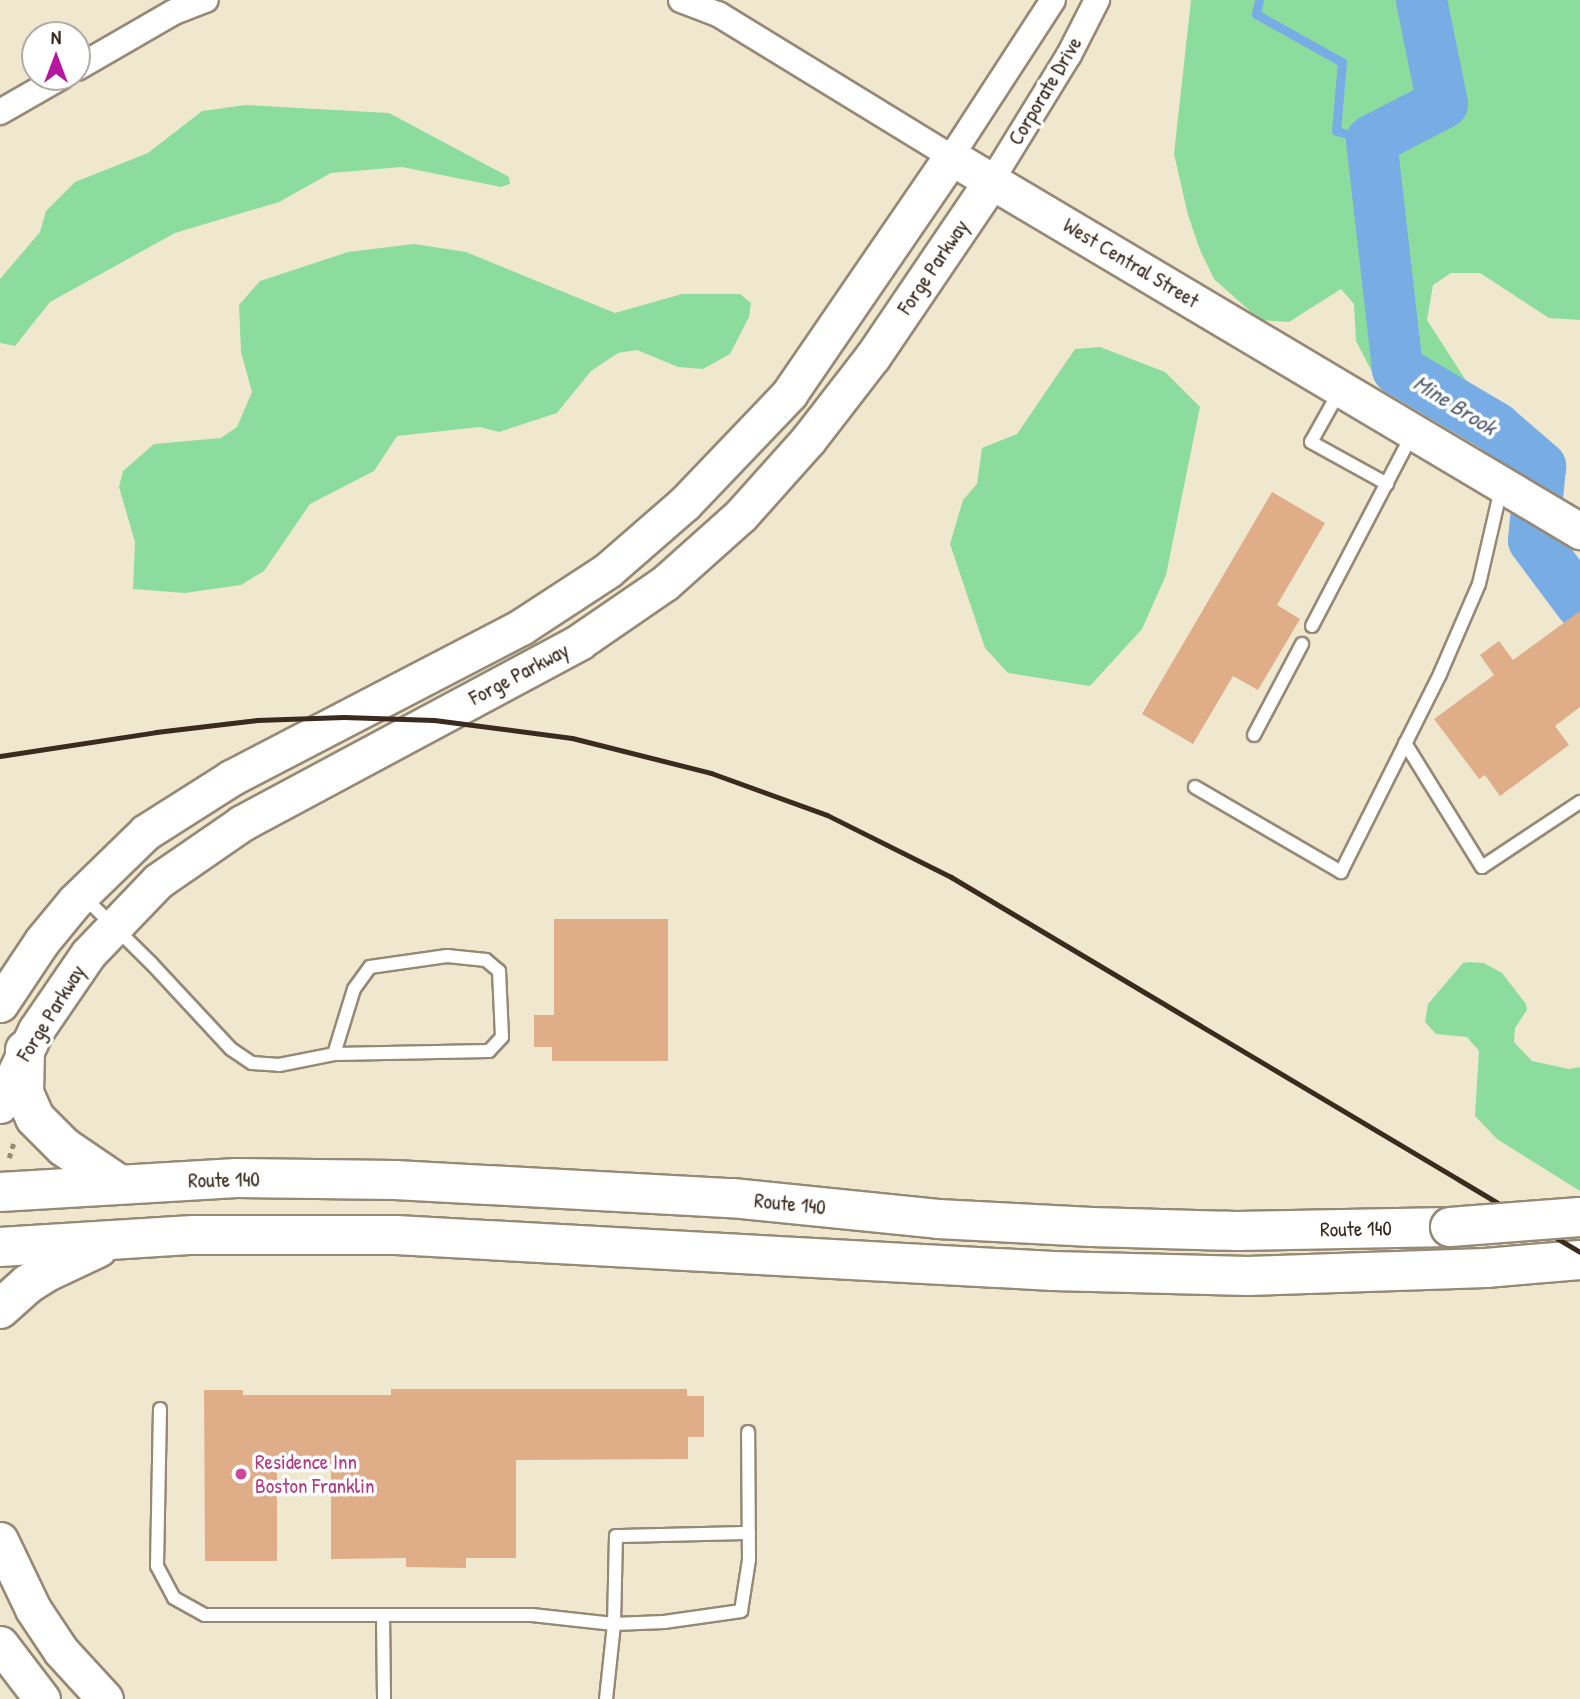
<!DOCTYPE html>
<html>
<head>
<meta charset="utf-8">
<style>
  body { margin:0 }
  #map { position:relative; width:1580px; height:1699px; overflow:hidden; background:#f0e8ce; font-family:"Patrick Hand",sans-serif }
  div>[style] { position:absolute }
  .green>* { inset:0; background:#8cdd9d }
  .stream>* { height:9px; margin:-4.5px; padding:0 4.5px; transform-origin:4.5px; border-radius:4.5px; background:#77ace5 }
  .river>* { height:51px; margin:-25.5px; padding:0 25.5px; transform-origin:25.5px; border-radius:25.5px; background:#77ace5 }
  .building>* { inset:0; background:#dfad88 }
  .path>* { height:4.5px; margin-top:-2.25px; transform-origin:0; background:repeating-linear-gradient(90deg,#968976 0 5px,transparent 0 10px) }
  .roads { filter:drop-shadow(2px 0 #968976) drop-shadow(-2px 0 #968976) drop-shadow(0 2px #968976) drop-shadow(0 -2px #968976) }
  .lane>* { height:12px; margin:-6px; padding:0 6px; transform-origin:6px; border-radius:6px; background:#fff }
  .street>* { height:24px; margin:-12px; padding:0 12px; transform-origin:12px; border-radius:12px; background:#fff }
  .secondary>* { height:35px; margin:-17.5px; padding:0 17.5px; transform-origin:17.5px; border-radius:17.5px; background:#fff }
  .primary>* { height:38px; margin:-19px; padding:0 19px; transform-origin:19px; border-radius:19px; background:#fff }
  .rail>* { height:5px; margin:-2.5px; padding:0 2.5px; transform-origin:2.5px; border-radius:2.5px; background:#3b2a1e }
  .bridges { filter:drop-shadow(2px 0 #968976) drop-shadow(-2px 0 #968976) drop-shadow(0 2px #968976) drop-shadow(0 -2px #968976) }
  .primary-bridge>* { height:38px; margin:-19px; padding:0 19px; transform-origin:19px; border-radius:19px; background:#fff }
  .dots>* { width:19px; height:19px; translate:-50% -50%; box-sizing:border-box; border:4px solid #fff; border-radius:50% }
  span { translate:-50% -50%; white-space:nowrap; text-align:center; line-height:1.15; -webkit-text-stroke:7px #fff; paint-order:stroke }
  .street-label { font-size:21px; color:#3b2a1e }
  .hotel-label { font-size:21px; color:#b23c85 }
  .left { translate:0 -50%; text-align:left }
  .water-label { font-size:23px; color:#535e6e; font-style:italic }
  .north { position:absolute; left:21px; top:21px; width:70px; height:70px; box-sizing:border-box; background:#fff; border:2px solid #b1aaa5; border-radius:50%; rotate:0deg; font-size:19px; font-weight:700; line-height:28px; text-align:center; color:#3b2a1e }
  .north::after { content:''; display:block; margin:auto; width:24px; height:32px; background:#b5179e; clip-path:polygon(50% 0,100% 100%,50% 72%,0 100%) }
</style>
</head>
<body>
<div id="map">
  <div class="green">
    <i style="clip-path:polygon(1191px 0,1580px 0,1580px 320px,1549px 318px,1480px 273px,1451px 273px,1433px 285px,1427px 320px,1474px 393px,1472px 437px,1395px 395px,1372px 372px,1356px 341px,1354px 304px,1341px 289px,1289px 322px,1260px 320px,1214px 279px,1200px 250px,1188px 215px,1174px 154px)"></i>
    <i style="clip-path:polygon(246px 105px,389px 113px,509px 177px,510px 184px,501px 187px,402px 167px,331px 173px,279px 202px,175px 233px,50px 302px,15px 346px,0 343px,0 279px,40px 232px,46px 211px,75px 182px,148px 153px,202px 111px)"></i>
    <i style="clip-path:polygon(414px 244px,466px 252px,615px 313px,682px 294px,740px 294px,751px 303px,749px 317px,730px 354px,703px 369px,678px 367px,637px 350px,618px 353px,591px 371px,557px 413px,499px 432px,480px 427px,397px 436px,374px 471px,310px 504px,264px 571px,241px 585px,185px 593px,133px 589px,135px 542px,119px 487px,123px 471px,154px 444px,221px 438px,237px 427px,252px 392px,241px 352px,239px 305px,260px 281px,348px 252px)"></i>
    <i style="clip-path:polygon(1100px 347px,1165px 372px,1200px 407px,1166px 575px,1142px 629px,1090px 686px,1008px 673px,985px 648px,950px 544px,963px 500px,977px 484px,982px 448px,1017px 434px,1075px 349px)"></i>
    <i style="clip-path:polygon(1469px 962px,1484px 963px,1502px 973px,1526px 1004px,1527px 1010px,1515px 1028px,1514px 1042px,1532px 1061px,1569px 1069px,1580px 1067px,1580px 1191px,1497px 1139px,1475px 1116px,1479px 1051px,1467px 1037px,1436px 1034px,1425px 1022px,1428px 1004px,1463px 963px)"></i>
  </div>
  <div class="stream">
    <i style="left:1259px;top:0;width:14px;rotate:102deg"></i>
    <i style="left:1256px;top:14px;width:98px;rotate:29.2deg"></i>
    <i style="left:1342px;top:62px;width:69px;rotate:95deg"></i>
    <i style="left:1336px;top:131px;width:36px;rotate:14deg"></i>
  </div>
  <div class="river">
    <i style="left:1421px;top:0;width:105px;rotate:78.5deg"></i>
    <i style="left:1442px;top:103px;width:80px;rotate:152.5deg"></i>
    <i style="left:1371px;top:140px;width:230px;rotate:83.5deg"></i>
    <i style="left:1397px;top:369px;width:114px;rotate:30.6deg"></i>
    <i style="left:1495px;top:427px;width:60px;rotate:40.9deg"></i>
    <i style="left:1540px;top:466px;width:74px;rotate:95.4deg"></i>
    <i style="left:1533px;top:540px;width:79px;rotate:53.3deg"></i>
  </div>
  <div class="building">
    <i style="clip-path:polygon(1272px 492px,1325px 523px,1277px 605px,1300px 619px,1258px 690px,1233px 676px,1193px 744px,1142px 714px)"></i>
    <i style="clip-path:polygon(1580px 611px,1580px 707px,1555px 726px,1569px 745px,1500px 796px,1485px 775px,1479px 779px,1434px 719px,1494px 675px,1480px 655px,1499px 641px,1513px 660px)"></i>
    <i style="clip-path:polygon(554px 919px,668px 919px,668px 1061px,552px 1061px,552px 1047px,534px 1047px,534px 1015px,554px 1015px)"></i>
    <i style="clip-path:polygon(391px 1389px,687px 1389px,687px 1396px,704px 1396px,704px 1437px,688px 1437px,688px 1459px,516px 1460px,516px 1558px,466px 1558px,466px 1568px,406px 1567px,406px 1558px,331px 1559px,331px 1466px,277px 1466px,277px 1561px,205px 1561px,204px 1390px,243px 1390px,243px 1395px,391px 1395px)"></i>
  </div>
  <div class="path">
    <i style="left:9px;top:1158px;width:17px;rotate:-73deg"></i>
  </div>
  <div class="roads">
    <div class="lane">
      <i style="left:1339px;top:392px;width:57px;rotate:119.2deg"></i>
      <i style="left:1311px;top:442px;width:87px;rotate:28.9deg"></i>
      <i style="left:1312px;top:626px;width:216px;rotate:-62.4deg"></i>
      <i style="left:1254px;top:735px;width:103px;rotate:-62.2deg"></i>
      <i style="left:1405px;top:743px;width:146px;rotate:58.2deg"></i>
      <i style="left:1482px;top:867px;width:118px;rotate:-33.6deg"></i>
      <i style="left:1195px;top:787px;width:169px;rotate:30.2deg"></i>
      <i style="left:1341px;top:872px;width:221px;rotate:-63.4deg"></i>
      <i style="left:1440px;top:674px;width:98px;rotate:-66.6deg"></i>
      <i style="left:1479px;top:584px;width:98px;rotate:-77deg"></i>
      <i style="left:82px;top:895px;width:97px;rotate:44.6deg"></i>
      <i style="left:151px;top:963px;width:117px;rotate:47.1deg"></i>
      <i style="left:231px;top:1049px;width:25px;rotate:34deg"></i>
      <i style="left:252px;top:1063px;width:27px;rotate:4deg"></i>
      <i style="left:279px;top:1065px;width:56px;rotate:-11.3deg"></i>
      <i style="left:334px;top:1054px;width:155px;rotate:-1.1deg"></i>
      <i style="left:489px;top:1051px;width:19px;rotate:-47deg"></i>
      <i style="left:502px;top:1037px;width:66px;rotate:-92.6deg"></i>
      <i style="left:499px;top:971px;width:17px;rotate:-140deg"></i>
      <i style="left:486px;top:960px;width:39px;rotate:-174deg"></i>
      <i style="left:447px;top:956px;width:78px;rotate:171.9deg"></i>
      <i style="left:370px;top:967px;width:27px;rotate:126deg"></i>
      <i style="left:354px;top:989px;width:68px;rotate:107.1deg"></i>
      <i style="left:160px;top:1409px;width:157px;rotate:91.1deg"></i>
      <i style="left:157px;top:1566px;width:36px;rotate:62deg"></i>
      <i style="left:174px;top:1598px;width:35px;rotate:29deg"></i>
      <i style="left:205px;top:1615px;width:327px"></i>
      <i style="left:532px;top:1615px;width:82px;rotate:6.3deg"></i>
      <i style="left:614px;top:1624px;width:88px;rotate:-88.7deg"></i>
      <i style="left:616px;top:1536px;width:133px;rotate:-1.3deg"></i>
      <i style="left:383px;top:1615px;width:84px;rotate:89.3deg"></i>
      <i style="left:606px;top:1699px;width:75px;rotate:-83.9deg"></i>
      <i style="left:614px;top:1624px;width:50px;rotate:-2.3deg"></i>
      <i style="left:664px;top:1622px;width:78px;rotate:-8.1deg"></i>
      <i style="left:741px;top:1611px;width:52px;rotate:-81.1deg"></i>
      <i style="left:749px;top:1560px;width:128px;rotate:-90.4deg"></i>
    </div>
    <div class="street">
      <i style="left:681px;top:0;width:40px;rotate:21deg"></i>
      <i style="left:718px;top:14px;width:273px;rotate:31.5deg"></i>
      <i style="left:951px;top:157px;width:187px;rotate:-57deg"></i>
      <i style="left:77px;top:68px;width:112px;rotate:-30deg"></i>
      <i style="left:174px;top:12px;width:34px;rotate:-21deg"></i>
      <i style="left:0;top:112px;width:70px;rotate:-29.8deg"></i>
      <i style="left:992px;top:180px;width:147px;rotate:-58.4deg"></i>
      <i style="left:1069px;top:55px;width:62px;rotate:-63deg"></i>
    </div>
    <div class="secondary">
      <i style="left:0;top:1004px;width:76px;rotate:-56.3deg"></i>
      <i style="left:42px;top:941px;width:52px;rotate:-50.5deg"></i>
      <i style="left:75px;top:901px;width:99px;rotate:-44.2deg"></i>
      <i style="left:146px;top:832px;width:101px;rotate:-32.4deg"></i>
      <i style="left:231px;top:778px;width:327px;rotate:-27.5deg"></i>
      <i style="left:521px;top:627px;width:104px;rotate:-33.2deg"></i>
      <i style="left:608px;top:570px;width:102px;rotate:-41deg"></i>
      <i style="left:685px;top:503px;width:151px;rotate:-46.3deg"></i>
      <i style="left:789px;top:394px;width:287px;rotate:-55.6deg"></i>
      <i style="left:951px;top:157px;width:732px;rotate:30.74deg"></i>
      <i style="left:0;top:1105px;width:83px;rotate:-64.4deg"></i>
      <i style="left:36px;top:1030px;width:92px;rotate:-55.6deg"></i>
      <i style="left:88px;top:954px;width:101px;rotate:-46.2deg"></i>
      <i style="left:158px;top:881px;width:102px;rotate:-34.6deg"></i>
      <i style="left:242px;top:823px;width:383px;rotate:-28.2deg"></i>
      <i style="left:579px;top:642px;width:104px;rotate:-34.5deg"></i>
      <i style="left:665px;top:583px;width:102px;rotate:-41.8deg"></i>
      <i style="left:741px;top:515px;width:101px;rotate:-48.2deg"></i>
      <i style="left:808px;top:440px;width:106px;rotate:-52.3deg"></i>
      <i style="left:873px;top:356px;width:212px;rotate:-55.9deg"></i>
      <i style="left:0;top:1540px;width:76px;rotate:64.4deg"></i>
      <i style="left:33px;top:1609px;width:50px;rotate:56.3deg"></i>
      <i style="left:61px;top:1651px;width:65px;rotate:47.5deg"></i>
      <i style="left:0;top:1644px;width:69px;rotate:52.6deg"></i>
    </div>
    <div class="primary">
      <i style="left:25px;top:1050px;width:43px;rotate:91.3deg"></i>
      <i style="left:24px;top:1093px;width:27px;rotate:66deg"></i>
      <i style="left:35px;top:1118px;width:41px;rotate:45deg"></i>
      <i style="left:64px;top:1147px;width:64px;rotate:34.2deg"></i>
      <i style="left:0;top:1192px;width:237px;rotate:-3.4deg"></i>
      <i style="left:237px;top:1178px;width:158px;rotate:0.7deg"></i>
      <i style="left:395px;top:1180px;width:337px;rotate:3.1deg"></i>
      <i style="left:732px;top:1198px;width:207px;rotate:5.8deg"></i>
      <i style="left:938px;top:1219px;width:154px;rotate:3deg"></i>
      <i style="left:1092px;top:1227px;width:145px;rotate:1.6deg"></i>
      <i style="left:1237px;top:1231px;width:213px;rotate:-1.1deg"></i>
      <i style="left:0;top:1247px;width:193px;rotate:-3.6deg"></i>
      <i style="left:193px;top:1235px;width:203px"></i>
      <i style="left:396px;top:1235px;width:658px;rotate:3.14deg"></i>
      <i style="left:1053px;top:1271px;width:195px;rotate:1.5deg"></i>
      <i style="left:1248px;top:1276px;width:238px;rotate:-1.9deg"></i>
      <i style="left:1486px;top:1268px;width:94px;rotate:-4.9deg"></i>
      <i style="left:0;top:1309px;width:38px;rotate:-42deg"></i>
      <i style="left:28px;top:1284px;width:25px;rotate:-32deg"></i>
      <i style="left:49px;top:1271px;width:54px;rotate:-25.1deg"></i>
    </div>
  </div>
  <div class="rail">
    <i style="left:0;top:756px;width:158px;rotate:-8.7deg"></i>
    <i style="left:156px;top:732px;width:102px;rotate:-6.8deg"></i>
    <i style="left:257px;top:720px;width:87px;rotate:-2deg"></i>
    <i style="left:344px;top:717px;width:90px;rotate:1.9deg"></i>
    <i style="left:434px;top:720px;width:139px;rotate:7.4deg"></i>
    <i style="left:572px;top:738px;width:143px;rotate:14.1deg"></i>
    <i style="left:711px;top:773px;width:123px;rotate:19.9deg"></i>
    <i style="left:827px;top:815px;width:139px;rotate:26.6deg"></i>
    <i style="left:951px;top:877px;width:732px;rotate:30.8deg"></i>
  </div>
  <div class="bridges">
    <div class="primary-bridge">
      <i style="left:1450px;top:1227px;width:130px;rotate:-4.4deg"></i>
    </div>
  </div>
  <div class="dots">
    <i style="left:241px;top:1474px;background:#d1479c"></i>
  </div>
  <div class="street-label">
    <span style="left:1045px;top:91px;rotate:-59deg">Corporate Drive</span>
    <span style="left:1131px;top:263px;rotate:31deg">West Central Street</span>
    <span style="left:933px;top:267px;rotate:-56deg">Forge Parkway</span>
    <span style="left:519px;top:674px;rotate:-28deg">Forge Parkway</span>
    <span style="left:51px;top:1013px;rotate:-58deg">Forge Parkway</span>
    <span style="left:224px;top:1180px;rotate:-1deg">Route 140</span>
    <span style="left:790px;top:1204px;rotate:6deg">Route 140</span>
    <span style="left:1356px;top:1229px;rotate:-1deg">Route 140</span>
  </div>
  <div class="hotel-label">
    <span class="left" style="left:255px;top:1474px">Residence Inn<br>Boston Franklin</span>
  </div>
  <div class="water-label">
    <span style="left:1455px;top:405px;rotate:32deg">Mine Brook</span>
  </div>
  <div class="north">N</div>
</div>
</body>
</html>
